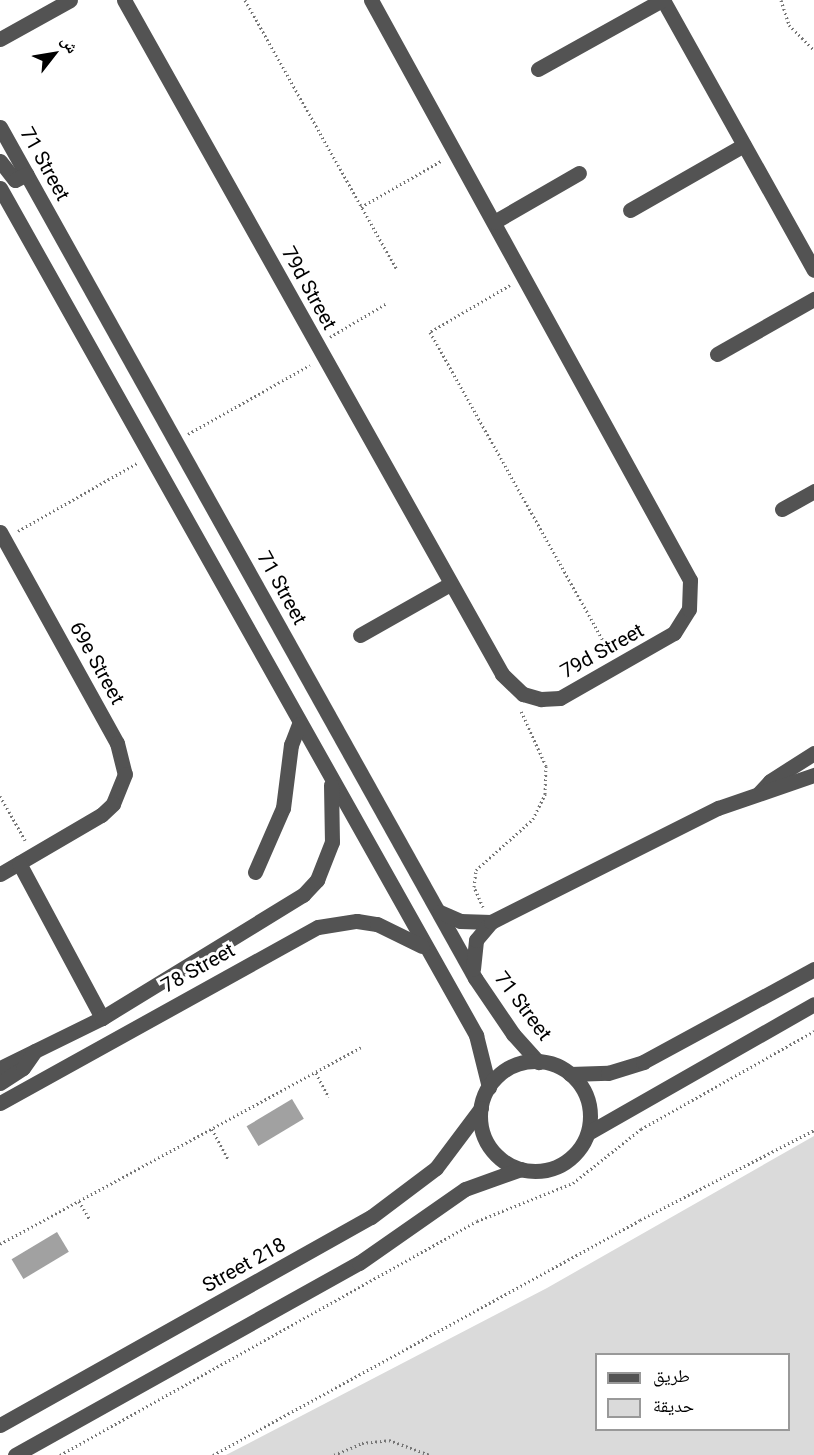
<!DOCTYPE html>
<html>
<head>
<meta charset="utf-8">
<style>
  body { margin:0 }
  #map { position:relative; width:814px; height:1455px; overflow:hidden; background:#fff; font-family:Roboto,"Noto Naskh Arabic",sans-serif }
  div>[style] { position:absolute }
  .green>* { inset:0; background:#dadada }
  .water>* { inset:0; background:#a1a1a1; transform-origin:0 0 }
  .path>* { height:3px; margin-top:-1.5px; transform-origin:0; background:repeating-linear-gradient(90deg,#757575 0 1.5px,transparent 0 4.5px) }
  .minor>* { height:15px; margin:-7.5px; padding:0 7.5px; transform-origin:7.5px; border-radius:7.5px; background:#535353 }
  .minor>.ring { margin:-7.5px; padding:0; box-sizing:content-box; background:none; border:15px solid #535353; border-radius:50% }
  span { translate:-50% -50%; white-space:nowrap; text-align:center; line-height:1.15; -webkit-text-stroke:6px #fff; paint-order:stroke }
  .street-label { font-size:20px; color:#000 }
  .legend { position:absolute; left:595px; top:1353px; width:195px; height:78px; box-sizing:border-box; background:#fff; border:2px solid #999; margin:0; padding:8px 10px; list-style:none; font-size:18px; color:#000 }
  .legend li { display:flex; align-items:center; gap:12px; height:30px }
  .legend b { width:30px; border:2px solid #999 }
  .north { position:absolute; left:24px; top:24px; width:60px; height:60px; -webkit-text-stroke:4px #fff; paint-order:stroke; rotate:59deg; font-size:16px; font-weight:700; line-height:24px; text-align:center; color:#000 }
  .north::after { content:''; display:block; margin:auto; width:21px; height:27px; background:#000; clip-path:polygon(50% 0,100% 100%,50% 72%,0 100%) }
</style>
</head>
<body>
<div id="map">
  <div class="green">
    <i style="clip-path:polygon(evenodd,814px 1136px,814px 1455px,226px 1455px,547px 1288px,814px 1136px,596px 1354px,788px 1354px,788px 1430px,596px 1430px,596px 1354px)"></i>
  </div>
  <div class="water">
    <i style="left:292px;top:1099px;width:23px;height:53px;rotate:59deg"></i>
    <i style="left:57px;top:1232px;width:23px;height:53px;rotate:59deg"></i>
  </div>
  <div class="path">
    <i style="left:245px;top:0;width:308px;rotate:60.6deg"></i>
    <i style="left:781px;top:0;width:26px;rotate:72deg"></i>
    <i style="left:789px;top:25px;width:35px;rotate:45deg"></i>
    <i style="left:361px;top:207px;width:92px;rotate:-29.9deg"></i>
    <i style="left:510px;top:285px;width:93px;rotate:149.6deg"></i>
    <i style="left:430px;top:332px;width:366px;rotate:60.7deg"></i>
    <i style="left:330px;top:337px;width:66px;rotate:-30.8deg"></i>
    <i style="left:188px;top:434px;width:140px;rotate:-29.5deg"></i>
    <i style="left:18px;top:531px;width:137px;rotate:-29.7deg"></i>
    <i style="left:0;top:796px;width:51px;rotate:60.4deg"></i>
    <i style="left:483px;top:907px;width:22px;rotate:-114deg"></i>
    <i style="left:474px;top:887px;width:17px;rotate:-83deg"></i>
    <i style="left:476px;top:870px;width:76px;rotate:-41.8deg"></i>
    <i style="left:533px;top:819px;width:28px;rotate:-64deg"></i>
    <i style="left:545px;top:794px;width:28px;rotate:-88deg"></i>
    <i style="left:546px;top:766px;width:60px;rotate:-114.4deg"></i>
    <i style="left:316px;top:1073px;width:27px;rotate:62deg"></i>
    <i style="left:212px;top:1129px;width:34px;rotate:62deg"></i>
    <i style="left:79px;top:1201px;width:22px;rotate:60deg"></i>
    <i style="left:0;top:1244px;width:411px;rotate:-28.6deg"></i>
    <i style="left:60px;top:1455px;width:478px;rotate:-29.3deg"></i>
    <i style="left:477px;top:1221px;width:103px;rotate:-21.6deg"></i>
    <i style="left:573px;top:1183px;width:87px;rotate:-38.5deg"></i>
    <i style="left:641px;top:1129px;width:199px;rotate:-29.5deg"></i>
    <i style="left:213px;top:1455px;width:487px;rotate:-28.8deg"></i>
    <i style="left:640px;top:1220px;width:196px;rotate:-27.3deg"></i>
    <i style="left:334px;top:1455px;width:30px;rotate:-23deg"></i>
    <i style="left:362px;top:1443px;width:27px;rotate:-6deg"></i>
    <i style="left:389px;top:1440px;width:44px;rotate:20.1deg"></i>
  </div>
  <div class="minor">
    <i style="left:124px;top:0;width:773px;rotate:60.71deg"></i>
    <i style="left:502px;top:674px;width:29px;rotate:44deg"></i>
    <i style="left:523px;top:694px;width:19px;rotate:16deg"></i>
    <i style="left:541px;top:699px;width:19px;rotate:-3deg"></i>
    <i style="left:560px;top:698px;width:131px;rotate:-29.7deg"></i>
    <i style="left:674px;top:633px;width:28px;rotate:-58deg"></i>
    <i style="left:689px;top:609px;width:29px;rotate:-88deg"></i>
    <i style="left:690px;top:580px;width:662px;rotate:-118.81deg"></i>
    <i style="left:663px;top:0;width:309px;rotate:60.8deg"></i>
    <i style="left:0;top:39px;width:80px;rotate:-29.1deg"></i>
    <i style="left:538px;top:69px;width:142px;rotate:-29.1deg"></i>
    <i style="left:0;top:127px;width:975px;rotate:60.83deg"></i>
    <i style="left:475px;top:978px;width:68px;rotate:55.8deg"></i>
    <i style="left:513px;top:1034px;width:38px;rotate:48deg"></i>
    <i style="left:0;top:161px;width:24px;rotate:52deg"></i>
    <i style="left:15px;top:180px;width:13px;rotate:-27deg"></i>
    <i style="left:0;top:188px;width:972px;rotate:60.66deg"></i>
    <i style="left:476px;top:1035px;width:54px;rotate:76deg"></i>
    <i style="left:630px;top:210px;width:131px;rotate:-29.7deg"></i>
    <i style="left:494px;top:222px;width:98px;rotate:-30deg"></i>
    <i style="left:717px;top:354px;width:112px;rotate:-29.6deg"></i>
    <i style="left:782px;top:509px;width:37px;rotate:-29deg"></i>
    <i style="left:0;top:532px;width:241px;rotate:61deg"></i>
    <i style="left:117px;top:743px;width:32px;rotate:76deg"></i>
    <i style="left:125px;top:774px;width:32px;rotate:112deg"></i>
    <i style="left:113px;top:804px;width:16px;rotate:137deg"></i>
    <i style="left:101px;top:815px;width:117px;rotate:149.7deg"></i>
    <i style="left:360px;top:635px;width:103px;rotate:-29.5deg"></i>
    <i style="left:759px;top:793px;width:16px;rotate:-47deg"></i>
    <i style="left:770px;top:781px;width:52px;rotate:-32.5deg"></i>
    <i style="left:19px;top:863px;width:176px;rotate:61.8deg"></i>
    <i style="left:255px;top:872px;width:70px;rotate:-66.4deg"></i>
    <i style="left:283px;top:808px;width:64px;rotate:-82.8deg"></i>
    <i style="left:291px;top:745px;width:22px;rotate:-69deg"></i>
    <i style="left:440px;top:912px;width:22px;rotate:24deg"></i>
    <i style="left:460px;top:921px;width:31px;rotate:2deg"></i>
    <i style="left:473px;top:969px;width:29px;rotate:-84deg"></i>
    <i style="left:476px;top:940px;width:23px;rotate:-50deg"></i>
    <i style="left:491px;top:922px;width:254px;rotate:-26.7deg"></i>
    <i style="left:718px;top:808px;width:102px;rotate:-19deg"></i>
    <i class="ring" style="left:480px;top:1061px;width:95px;height:95px"></i>
    <i style="left:0;top:1068px;width:114px;rotate:-26.1deg"></i>
    <i style="left:102px;top:1018px;width:236px;rotate:-31.5deg"></i>
    <i style="left:303px;top:895px;width:21px;rotate:-47deg"></i>
    <i style="left:317px;top:880px;width:41px;rotate:-68.5deg"></i>
    <i style="left:332px;top:842px;width:57px;rotate:-91deg"></i>
    <i style="left:570px;top:1074px;width:38px;rotate:-2deg"></i>
    <i style="left:608px;top:1073px;width:37px;rotate:-17deg"></i>
    <i style="left:643px;top:1062px;width:195px;rotate:-28.5deg"></i>
    <i style="left:0;top:1083px;width:27px;rotate:-33deg"></i>
    <i style="left:23px;top:1068px;width:21px;rotate:-55deg"></i>
    <i style="left:0;top:1103px;width:363px;rotate:-29deg"></i>
    <i style="left:318px;top:927px;width:39px;rotate:-9deg"></i>
    <i style="left:357px;top:921px;width:20px;rotate:9deg"></i>
    <i style="left:377px;top:924px;width:50px;rotate:26.1deg"></i>
    <i style="left:588px;top:1133px;width:260px;rotate:-29.7deg"></i>
    <i style="left:0;top:1425px;width:425px;rotate:-29.3deg"></i>
    <i style="left:371px;top:1217px;width:81px;rotate:-37deg"></i>
    <i style="left:436px;top:1168px;width:75px;rotate:-53.1deg"></i>
    <i style="left:15px;top:1455px;width:394px;rotate:-29.2deg"></i>
    <i style="left:359px;top:1263px;width:129px;rotate:-34.9deg"></i>
    <i style="left:465px;top:1189px;width:59px;rotate:-19.7deg"></i>
  </div>
  <div class="street-label">
    <span style="left:45px;top:164px;rotate:61deg">71 Street</span>
    <span style="left:309px;top:288px;rotate:61deg">79d Street</span>
    <span style="left:282px;top:588px;rotate:61deg">71 Street</span>
    <span style="left:602px;top:651px;rotate:-29deg">79d Street</span>
    <span style="left:97px;top:663px;rotate:61deg">69e Street</span>
    <span style="left:198px;top:968px;rotate:-29deg">78 Street</span>
    <span style="left:523px;top:1006px;rotate:53deg">71 Street</span>
    <span style="left:244px;top:1265px;rotate:-29deg">Street 218</span>
  </div>
  <ul class="legend">
  <li><b style="height:8px;background:#535353"></b>طريق</li>
  <li><b style="height:16px;background:#dadada"></b>حديقة</li>
  </ul>
  <div class="north">ش</div>
</div>
</body>
</html>
